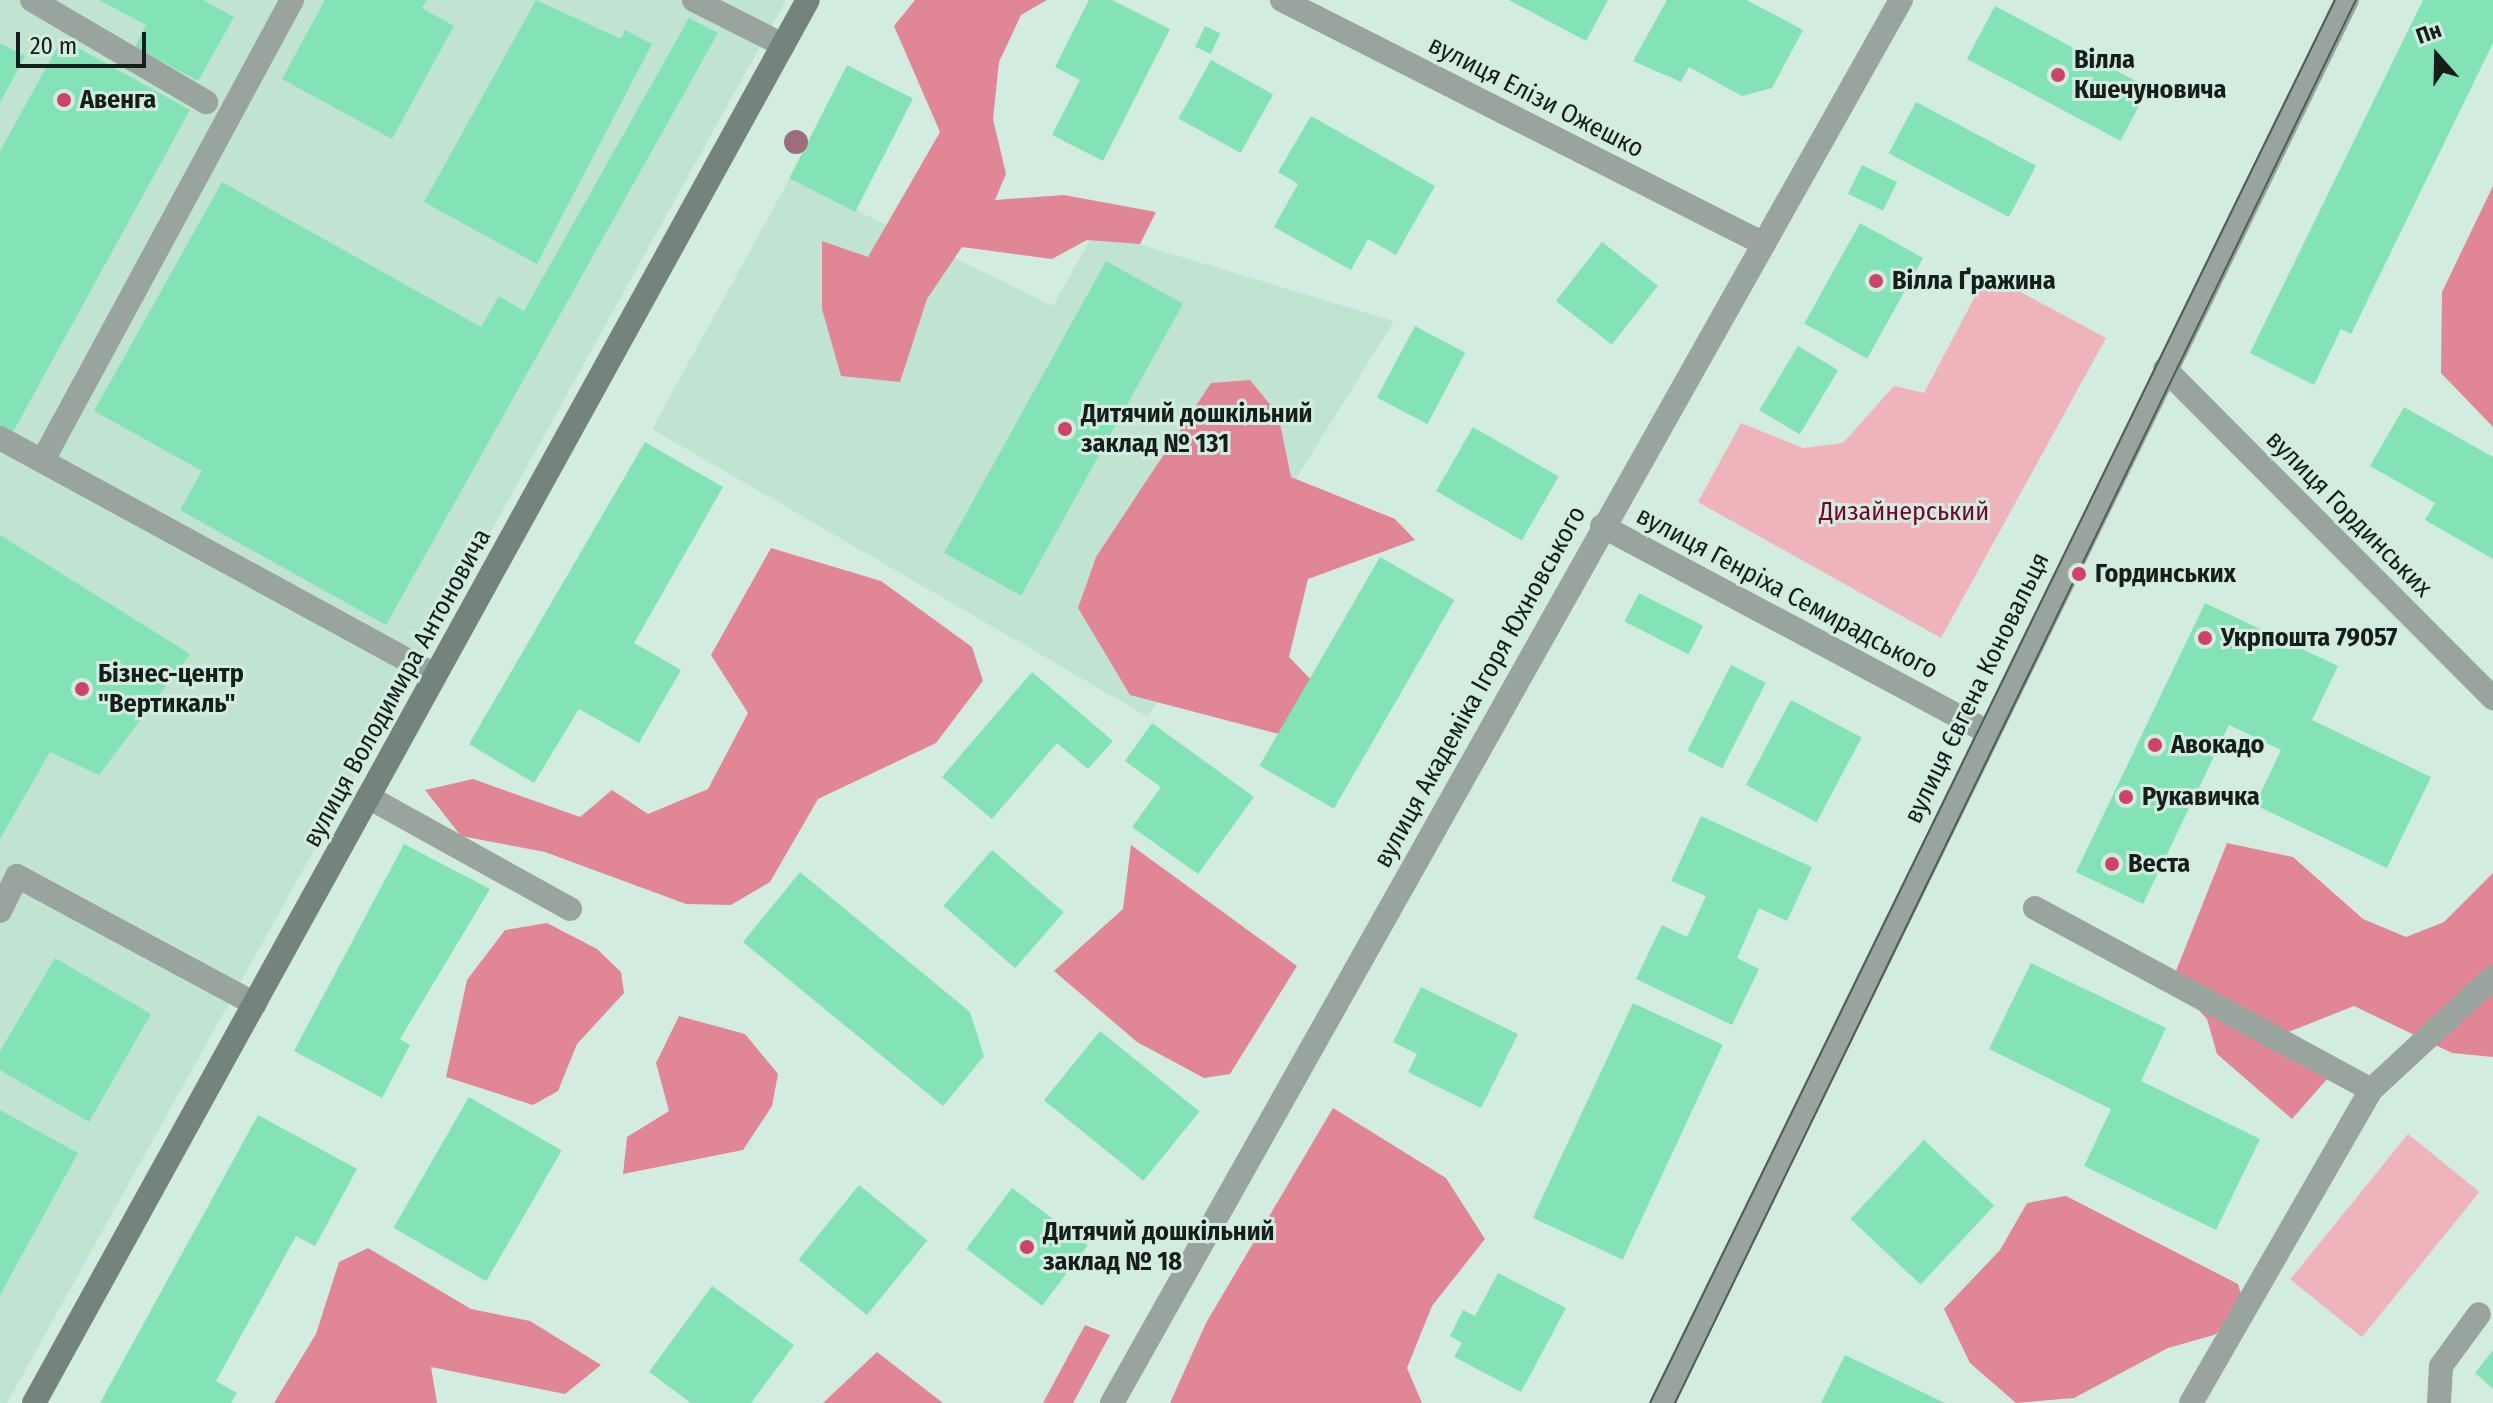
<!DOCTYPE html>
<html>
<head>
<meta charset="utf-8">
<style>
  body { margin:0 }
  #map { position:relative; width:2493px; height:1403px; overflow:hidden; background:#d2eddf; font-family:"Fira Sans Condensed",sans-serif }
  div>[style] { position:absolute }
  .built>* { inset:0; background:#c1e4d2 }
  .green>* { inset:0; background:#efb3bc; transform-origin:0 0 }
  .forest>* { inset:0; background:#e08696 }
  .building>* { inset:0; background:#83e3b7; transform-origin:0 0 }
  .service>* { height:24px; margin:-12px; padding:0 12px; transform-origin:12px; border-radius:12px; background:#99a49e }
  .minor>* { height:24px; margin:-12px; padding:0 12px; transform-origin:12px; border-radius:12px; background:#99a49e }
  .tertiary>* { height:24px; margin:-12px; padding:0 12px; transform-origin:12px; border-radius:12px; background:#99a49e }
  .secondary>* { height:24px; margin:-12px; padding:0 12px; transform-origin:12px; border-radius:12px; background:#74847c }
  .tram>* { height:2px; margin:-1px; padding:0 1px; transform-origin:1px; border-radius:1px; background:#4f5d56 }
  .trees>* { width:24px; height:24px; margin:-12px; border-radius:50%; background:#9e6c7d }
  .dots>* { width:22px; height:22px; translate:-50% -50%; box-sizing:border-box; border:4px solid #d2eddf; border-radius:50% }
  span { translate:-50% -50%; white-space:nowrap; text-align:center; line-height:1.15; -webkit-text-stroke:6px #d2eddf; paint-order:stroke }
  .poi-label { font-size:26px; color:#151e1a; font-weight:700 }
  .left { translate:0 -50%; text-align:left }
  .street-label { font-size:26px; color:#151e1a }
  .park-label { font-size:26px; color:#74032d }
  .north { position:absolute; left:2397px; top:16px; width:80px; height:80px; -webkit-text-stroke:6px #d2eddf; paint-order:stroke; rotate:340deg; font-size:22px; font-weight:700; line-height:32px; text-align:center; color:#151e1a }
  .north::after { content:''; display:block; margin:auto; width:28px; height:36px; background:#151e1a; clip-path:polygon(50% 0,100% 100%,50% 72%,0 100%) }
  .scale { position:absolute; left:16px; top:32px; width:130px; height:36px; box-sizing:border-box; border:4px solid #151e1a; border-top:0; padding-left:10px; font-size:24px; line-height:28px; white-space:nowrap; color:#151e1a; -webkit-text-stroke:6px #d2eddf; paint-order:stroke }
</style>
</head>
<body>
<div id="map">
  <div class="built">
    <i style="clip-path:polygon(0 0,786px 0,7px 1403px,0 1403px)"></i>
    <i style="clip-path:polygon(790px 178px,1053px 306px,1095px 231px,1394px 321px,1148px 717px,652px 429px)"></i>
  </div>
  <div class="green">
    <i style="clip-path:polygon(1987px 274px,2106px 338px,1941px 638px,1698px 502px,1741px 423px,1803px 448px,1843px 443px,1894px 386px,1924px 393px)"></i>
    <i style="left:2408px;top:1134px;width:92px;height:187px;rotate:39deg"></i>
  </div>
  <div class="forest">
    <i style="clip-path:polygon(915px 0,1047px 0,1021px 15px,999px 62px,993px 119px,1006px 174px,995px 200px,1064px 195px,1156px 212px,1140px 244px,1087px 240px,1052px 259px,962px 247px,927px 299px,900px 382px,841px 376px,822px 309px,822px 241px,868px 257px,940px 132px,894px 26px)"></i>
    <i style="clip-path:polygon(2493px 186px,2493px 427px,2441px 373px,2442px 292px)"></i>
    <i style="clip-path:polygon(1250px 380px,1278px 414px,1291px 477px,1395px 519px,1415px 540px,1308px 579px,1289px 657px,1318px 687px,1279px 734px,1130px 695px,1078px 608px,1096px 557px,1211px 383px)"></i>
    <i style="clip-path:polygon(771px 548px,881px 581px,972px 647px,983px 681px,936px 743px,818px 799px,770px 882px,731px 905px,686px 904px,545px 852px,461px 836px,425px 790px,473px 779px,580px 817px,612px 790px,648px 814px,708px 789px,748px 713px,711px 655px)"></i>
    <i style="clip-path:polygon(2227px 843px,2293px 857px,2363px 919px,2406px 937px,2444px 922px,2493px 873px,2493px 1057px,2452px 1053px,2354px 1006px,2286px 1033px,2328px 1078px,2292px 1119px,2217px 1054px,2207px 1019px,2172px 981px)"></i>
    <i style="clip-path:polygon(1131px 845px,1297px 966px,1230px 1074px,1204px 1078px,1137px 1042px,1054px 971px,1123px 909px)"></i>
    <i style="clip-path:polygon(547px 923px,597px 949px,621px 972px,624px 993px,577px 1044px,558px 1091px,533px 1105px,446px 1077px,467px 980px,505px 930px)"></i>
    <i style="clip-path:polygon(679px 1016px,745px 1034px,778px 1074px,772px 1106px,743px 1150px,623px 1174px,627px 1137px,669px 1111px,656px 1063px)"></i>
    <i style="clip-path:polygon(1333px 1108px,1446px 1178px,1485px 1239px,1432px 1306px,1407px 1368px,1422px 1403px,1170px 1403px,1206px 1323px)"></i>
    <i style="clip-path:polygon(2066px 1196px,2238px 1284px,2246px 1311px,2214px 1335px,2168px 1348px,2074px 1398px,2016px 1403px,1970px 1363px,1944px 1309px,2000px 1250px,2027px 1203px)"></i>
    <i style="clip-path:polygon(368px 1248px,471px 1309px,530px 1321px,601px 1365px,565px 1394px,431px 1367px,437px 1403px,274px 1403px,316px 1334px,339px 1262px)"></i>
    <i style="clip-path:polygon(1085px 1325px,1110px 1335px,1073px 1403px,1043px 1403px)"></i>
    <i style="clip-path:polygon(877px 1352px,943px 1403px,823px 1403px)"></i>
  </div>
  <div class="building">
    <i style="clip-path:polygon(99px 0,203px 0,234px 17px,198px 81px,135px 47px,146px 25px)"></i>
    <i style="clip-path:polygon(325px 0,427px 0,422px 8px,454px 26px,392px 139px,282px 79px)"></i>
    <i style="clip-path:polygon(536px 0,621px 39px,625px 30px,652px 44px,537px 264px,424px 202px)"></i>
    <i style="clip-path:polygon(1089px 0,1112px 0,1170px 29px,1103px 161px,1052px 135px,1080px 80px,1055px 67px)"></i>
    <i style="clip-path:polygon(1509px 0,1608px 0,1586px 41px)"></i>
    <i style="clip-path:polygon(1667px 0,1747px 0,1803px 30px,1772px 88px,1742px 96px,1689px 67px,1681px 82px,1633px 61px)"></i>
    <i style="clip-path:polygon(2423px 0,2493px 0,2493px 43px,2351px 334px,2341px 329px,2314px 385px,2250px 353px)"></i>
    <i style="left:1995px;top:6px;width:174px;height:60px;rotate:28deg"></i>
    <i style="clip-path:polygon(689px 18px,718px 33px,386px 625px,180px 510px,202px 471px,94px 411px,222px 182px,481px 327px,499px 296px,524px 311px)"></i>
    <i style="left:1205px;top:26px;width:17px;height:23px;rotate:25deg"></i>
    <i style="clip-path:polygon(62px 39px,190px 110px,13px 432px,0 425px,0 151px)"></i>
    <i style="clip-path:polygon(0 43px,25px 56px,0 103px)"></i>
    <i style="left:1211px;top:60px;width:71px;height:67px;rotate:29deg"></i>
    <i style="left:847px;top:65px;width:74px;height:127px;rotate:27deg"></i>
    <i style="left:1916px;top:102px;width:136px;height:58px;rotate:28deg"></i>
    <i style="clip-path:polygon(1311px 116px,1435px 186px,1396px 255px,1368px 239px,1351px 270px,1274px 227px,1298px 184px,1278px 172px)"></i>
    <i style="left:1862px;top:165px;width:39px;height:32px;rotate:26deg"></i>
    <i style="left:1860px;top:223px;width:72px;height:115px;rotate:29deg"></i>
    <i style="left:1602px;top:242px;width:71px;height:75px;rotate:38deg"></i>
    <i style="left:1106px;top:261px;width:88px;height:334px;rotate:29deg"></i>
    <i style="left:1415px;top:326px;width:57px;height:81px;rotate:28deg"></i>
    <i style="left:1798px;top:346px;width:47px;height:75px;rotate:31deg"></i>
    <i style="clip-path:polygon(2404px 407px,2493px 457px,2493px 559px,2425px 520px,2435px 503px,2370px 466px)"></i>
    <i style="left:1473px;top:427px;width:99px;height:74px;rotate:30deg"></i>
    <i style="clip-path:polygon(645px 442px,723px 487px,634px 643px,681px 670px,639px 743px,579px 709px,534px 783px,469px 744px)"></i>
    <i style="clip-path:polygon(0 535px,190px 654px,99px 775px,50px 752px,0 839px)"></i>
    <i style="left:1380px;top:557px;width:86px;height:241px;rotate:30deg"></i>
    <i style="left:1639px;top:593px;width:72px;height:32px;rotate:27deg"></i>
    <i style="clip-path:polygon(2205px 603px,2338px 666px,2312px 720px,2431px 777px,2387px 868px,2255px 805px,2281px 750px,2229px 725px,2143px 904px,2076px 872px)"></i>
    <i style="left:1731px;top:665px;width:39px;height:96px;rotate:27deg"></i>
    <i style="clip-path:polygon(1032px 672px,1113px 741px,1088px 769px,1057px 743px,992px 819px,942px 777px)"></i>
    <i style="left:1791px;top:700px;width:80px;height:96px;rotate:28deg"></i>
    <i style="clip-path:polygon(1152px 723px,1254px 797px,1198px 874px,1132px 827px,1161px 787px,1125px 761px)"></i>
    <i style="clip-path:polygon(1701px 816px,1812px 867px,1787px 921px,1759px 908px,1737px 958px,1759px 969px,1732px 1025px,1636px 979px,1662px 925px,1687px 937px,1706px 896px,1671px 881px)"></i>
    <i style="clip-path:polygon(404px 844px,490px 889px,400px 1039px,410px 1045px,382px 1098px,294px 1051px)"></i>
    <i style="left:992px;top:850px;width:95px;height:74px;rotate:41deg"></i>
    <i style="clip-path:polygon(800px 872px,970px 1012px,984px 1056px,943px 1106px,743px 942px)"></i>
    <i style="clip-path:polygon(55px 958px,151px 1014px,89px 1122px,0 1070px,0 1051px)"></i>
    <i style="clip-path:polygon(2031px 963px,2166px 1028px,2141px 1081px,2260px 1139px,2216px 1230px,2084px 1166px,2111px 1109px,1989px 1049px)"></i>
    <i style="clip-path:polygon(1421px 987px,1518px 1034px,1481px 1108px,1408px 1072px,1417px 1054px,1393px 1042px)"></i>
    <i style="left:1633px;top:1003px;width:99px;height:237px;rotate:25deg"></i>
    <i style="left:1100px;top:1031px;width:128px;height:89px;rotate:39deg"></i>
    <i style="left:469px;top:1097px;width:107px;height:151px;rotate:30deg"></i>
    <i style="clip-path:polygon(0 1110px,78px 1153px,0 1295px)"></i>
    <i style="clip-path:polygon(258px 1115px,357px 1169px,315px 1246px,296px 1236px,216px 1381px,237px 1393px,231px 1403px,100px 1403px)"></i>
    <i style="left:1924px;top:1140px;width:96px;height:108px;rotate:43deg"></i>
    <i style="left:859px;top:1185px;width:88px;height:96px;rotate:39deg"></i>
    <i style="left:1012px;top:1188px;width:95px;height:76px;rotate:37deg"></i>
    <i style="clip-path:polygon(1498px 1273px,1566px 1308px,1521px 1392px,1454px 1357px,1462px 1343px,1450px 1336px,1463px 1310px,1475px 1316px)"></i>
    <i style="clip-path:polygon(712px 1286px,794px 1345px,751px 1403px,691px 1403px,649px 1372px)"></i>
    <i style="clip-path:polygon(2493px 1350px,2493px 1389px,2475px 1373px)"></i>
    <i style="clip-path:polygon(1845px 1355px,1945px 1403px,1821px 1403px)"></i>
  </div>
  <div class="service">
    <i style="left:32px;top:0;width:202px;rotate:30.4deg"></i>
    <i style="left:694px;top:0;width:100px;rotate:26.8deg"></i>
    <i style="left:0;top:438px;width:495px;rotate:28.6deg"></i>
    <i style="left:43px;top:460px;width:523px;rotate:-61.57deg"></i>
    <i style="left:368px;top:797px;width:231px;rotate:29deg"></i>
    <i style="left:2035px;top:908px;width:382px;rotate:28.4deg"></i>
    <i style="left:2371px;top:1090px;width:166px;rotate:-42.8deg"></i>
    <i style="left:0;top:911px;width:39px;rotate:-64deg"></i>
    <i style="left:17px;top:876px;width:270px;rotate:28.3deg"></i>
    <i style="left:2191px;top:1403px;width:361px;rotate:-60.1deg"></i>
    <i style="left:2439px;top:1403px;width:37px;rotate:-87deg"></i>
    <i style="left:2441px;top:1366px;width:64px;rotate:-53.8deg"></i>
  </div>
  <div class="minor">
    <i style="left:1282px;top:0;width:540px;rotate:26.85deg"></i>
    <i style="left:2165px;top:369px;width:465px;rotate:45.1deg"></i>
    <i style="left:1602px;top:526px;width:437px;rotate:28.1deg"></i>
    <i style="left:1112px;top:1403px;width:1610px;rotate:-60.65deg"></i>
  </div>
  <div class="tertiary">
    <i style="left:1662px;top:1403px;width:1561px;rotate:-63.98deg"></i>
  </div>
  <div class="secondary">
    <i style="left:34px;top:1403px;width:1602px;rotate:-61.12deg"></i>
  </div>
  <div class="tram">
    <i style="left:1650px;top:1403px;width:1561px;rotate:-63.98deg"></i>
    <i style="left:1675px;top:1403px;width:1560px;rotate:-64.11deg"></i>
  </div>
  <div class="trees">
    <i style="left:796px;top:142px"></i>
  </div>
  <div class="dots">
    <i style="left:2058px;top:75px;background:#d14267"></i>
    <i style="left:64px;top:100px;background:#d14267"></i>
    <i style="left:1876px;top:281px;background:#d14267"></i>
    <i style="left:1065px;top:429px;background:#d14267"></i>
    <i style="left:2079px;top:574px;background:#d14267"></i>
    <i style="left:2205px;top:638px;background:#d14267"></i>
    <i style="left:82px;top:689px;background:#d14267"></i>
    <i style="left:2155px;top:745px;background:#d14267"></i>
    <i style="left:2126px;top:797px;background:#d14267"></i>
    <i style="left:2112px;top:864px;background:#d14267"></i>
    <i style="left:1027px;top:1247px;background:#d14267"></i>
  </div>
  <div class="poi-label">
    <span class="left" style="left:2074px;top:75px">Вілла<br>Кшечуновича</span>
    <span class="left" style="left:80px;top:100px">Авенга</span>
    <span class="left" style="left:1892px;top:281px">Вілла Ґражина</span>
    <span class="left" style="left:1081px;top:429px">Дитячий дошкільний<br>заклад № 131</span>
    <span class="left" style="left:2095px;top:574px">Гординських</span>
    <span class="left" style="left:2221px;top:638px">Укрпошта 79057</span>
    <span class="left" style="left:98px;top:689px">Бізнес-центр<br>"Вертикаль"</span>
    <span class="left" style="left:2171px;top:745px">Авокадо</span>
    <span class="left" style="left:2142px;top:797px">Рукавичка</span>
    <span class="left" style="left:2128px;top:864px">Веста</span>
    <span class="left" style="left:1043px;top:1247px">Дитячий дошкільний<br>заклад № 18</span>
  </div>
  <div class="street-label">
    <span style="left:1536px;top:97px;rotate:27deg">вулиця Елізи Ожешко</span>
    <span style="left:2349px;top:514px;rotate:45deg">вулиця Гординських</span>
    <span style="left:1787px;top:593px;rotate:28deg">вулиця Генріха Семирадського</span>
    <span style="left:1480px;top:687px;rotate:-61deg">вулиця Академіка Ігоря Юхновського</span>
    <span style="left:397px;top:688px;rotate:-61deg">вулиця Володимира Антоновича</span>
    <span style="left:1977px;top:688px;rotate:-64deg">вулиця Євгена Коновальця</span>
  </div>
  <div class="park-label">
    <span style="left:1904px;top:512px">Дизайнерський</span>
  </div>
  <div class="north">Пн</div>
  <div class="scale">20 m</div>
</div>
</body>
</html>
